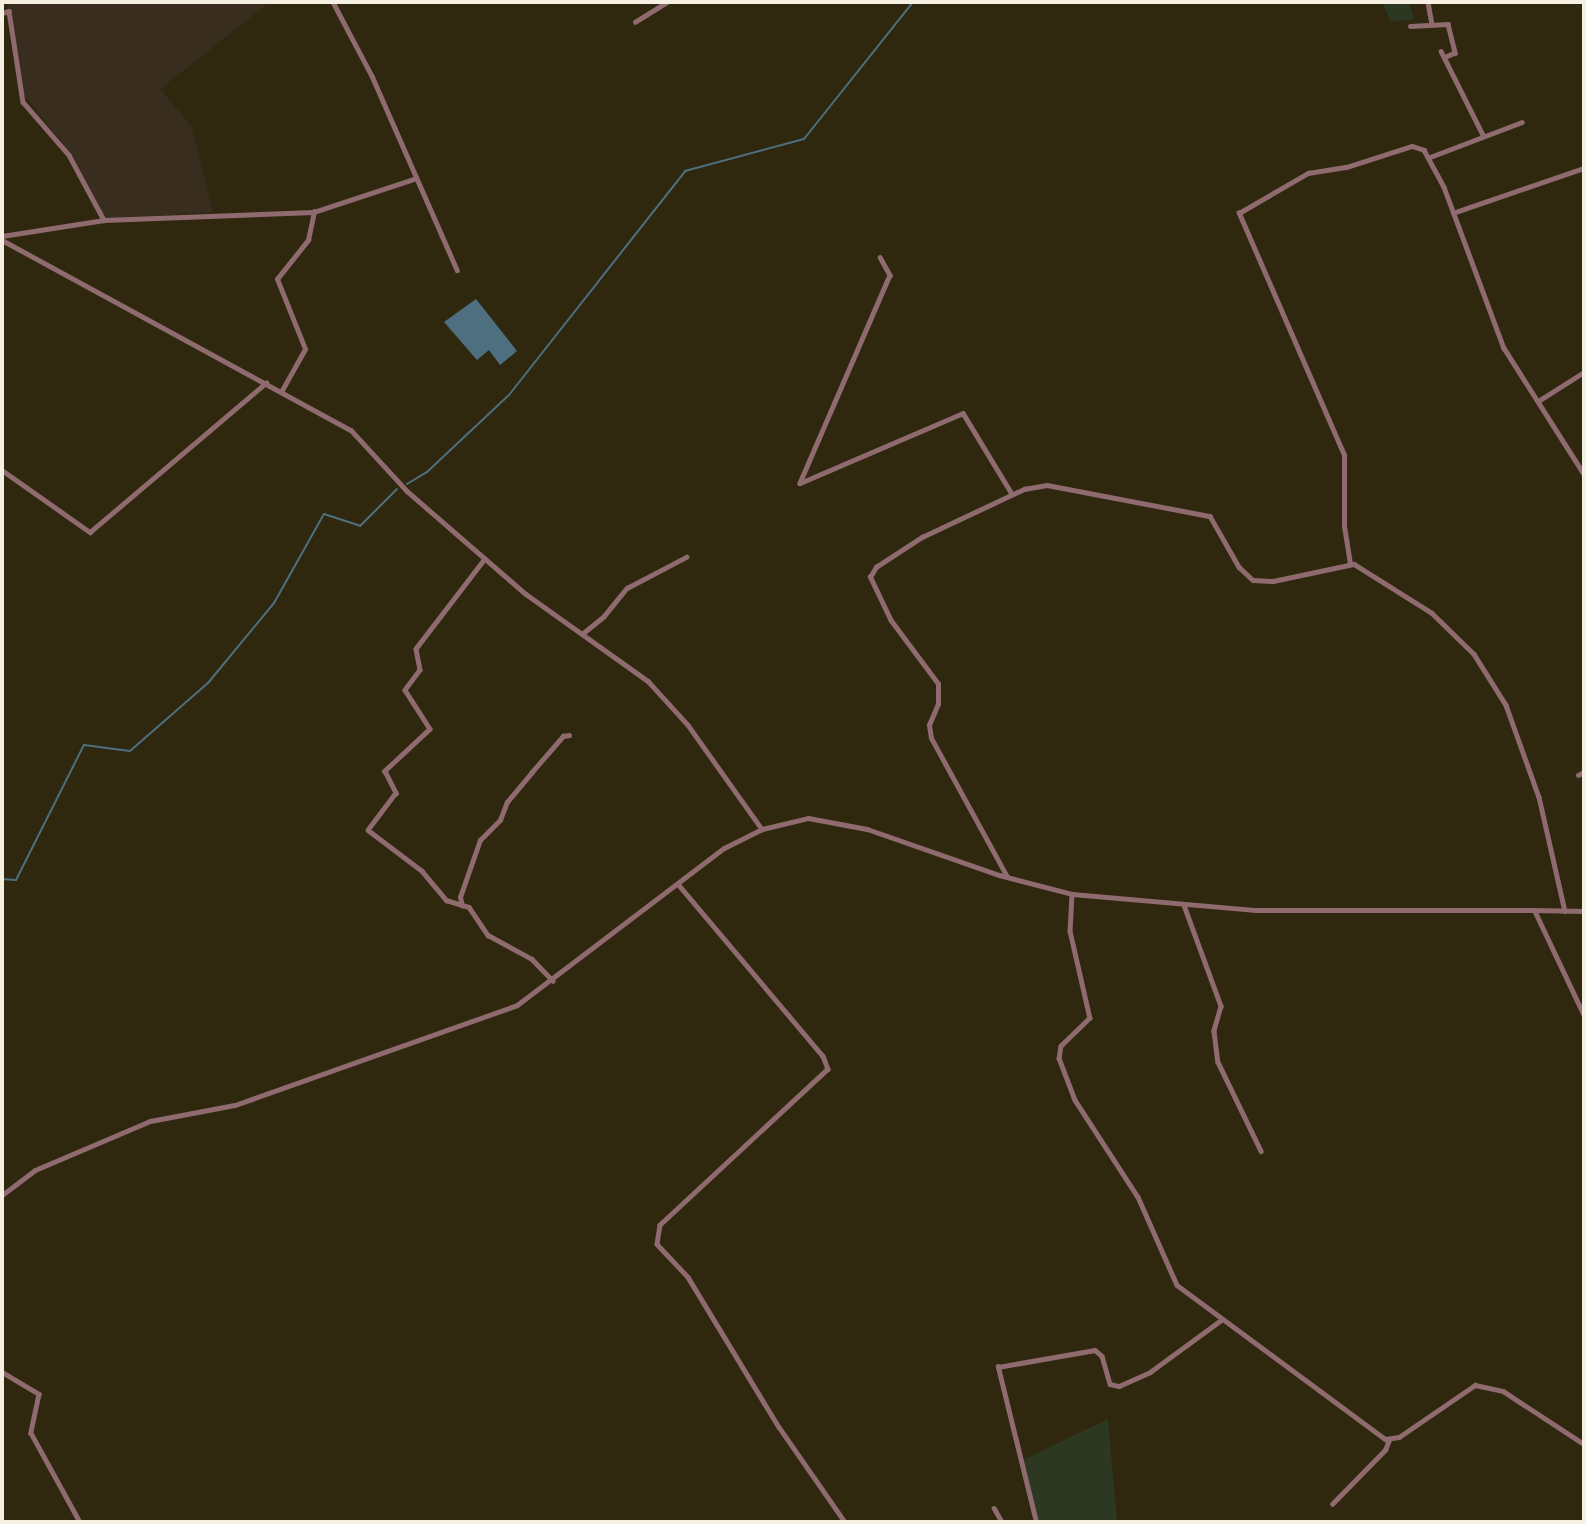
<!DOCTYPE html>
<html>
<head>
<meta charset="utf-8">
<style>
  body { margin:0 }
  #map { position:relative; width:1586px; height:1524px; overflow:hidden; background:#2f280f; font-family:"Roboto Serif",serif }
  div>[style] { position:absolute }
  .industrial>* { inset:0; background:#392d1f }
  .green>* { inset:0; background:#2c3822 }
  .water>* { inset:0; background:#4e6f7f }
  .stream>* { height:2px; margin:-1px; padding:0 1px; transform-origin:1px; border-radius:1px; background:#4e6f7f }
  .minor>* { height:4.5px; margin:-2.25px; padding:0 2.25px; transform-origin:2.25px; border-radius:2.25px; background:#8f6a6f }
  .tertiary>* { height:5px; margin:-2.5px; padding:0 2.5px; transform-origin:2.5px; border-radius:2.5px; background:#8f6a6f }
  span { translate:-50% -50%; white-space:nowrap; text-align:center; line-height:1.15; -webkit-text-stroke:7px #2f280f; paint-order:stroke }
  .frame { position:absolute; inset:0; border:4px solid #f5f0e1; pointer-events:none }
</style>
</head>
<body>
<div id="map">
  <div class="industrial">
    <i style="clip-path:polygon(7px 2px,270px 2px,160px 89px,192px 127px,213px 212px,106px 219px,69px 151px,24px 95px)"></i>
  </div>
  <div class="green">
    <i style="clip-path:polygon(1382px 2px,1409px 2px,1414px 19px,1391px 22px)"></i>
    <i style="clip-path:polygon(1108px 1419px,1117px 1522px,1036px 1522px,1021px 1461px)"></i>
  </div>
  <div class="water">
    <i style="clip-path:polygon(476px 299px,517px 351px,500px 365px,489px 350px,477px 360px,444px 322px)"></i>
  </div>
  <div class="stream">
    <i style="left:407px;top:484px;width:23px;rotate:-31deg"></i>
    <i style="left:427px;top:472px;width:112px;rotate:-43.2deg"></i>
    <i style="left:509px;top:395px;width:285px;rotate:-51.8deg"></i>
    <i style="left:685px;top:171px;width:123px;rotate:-15.1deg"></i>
    <i style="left:804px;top:139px;width:175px;rotate:-51.5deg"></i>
    <i style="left:2px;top:879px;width:14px;rotate:4deg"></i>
    <i style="left:16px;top:880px;width:151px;rotate:-63.3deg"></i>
    <i style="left:84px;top:745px;width:46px;rotate:7.4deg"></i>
    <i style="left:130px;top:751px;width:103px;rotate:-41.1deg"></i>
    <i style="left:208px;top:683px;width:104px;rotate:-50.5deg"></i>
    <i style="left:274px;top:603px;width:102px;rotate:-60.7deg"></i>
    <i style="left:324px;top:514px;width:38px;rotate:18deg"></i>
    <i style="left:360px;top:526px;width:52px;rotate:-45deg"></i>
  </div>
  <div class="minor">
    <i style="left:333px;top:2px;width:84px;rotate:62.2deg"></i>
    <i style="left:372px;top:76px;width:212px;rotate:66.3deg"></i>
    <i style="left:1428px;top:2px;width:23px;rotate:80deg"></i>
    <i style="left:2px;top:13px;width:7px;rotate:-16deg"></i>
    <i style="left:9px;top:11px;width:92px;rotate:81.3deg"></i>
    <i style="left:23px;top:102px;width:70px;rotate:49deg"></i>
    <i style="left:69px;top:155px;width:74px;rotate:61.7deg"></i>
    <i style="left:635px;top:22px;width:38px;rotate:-32deg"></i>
    <i style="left:1410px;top:26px;width:38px;rotate:-3deg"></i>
    <i style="left:1448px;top:24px;width:30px;rotate:76deg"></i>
    <i style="left:1455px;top:53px;width:10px;rotate:156deg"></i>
    <i style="left:1441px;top:51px;width:94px;rotate:63.4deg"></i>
    <i style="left:1430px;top:157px;width:98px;rotate:-20.8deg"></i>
    <i style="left:1453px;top:213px;width:139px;rotate:-19deg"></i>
    <i style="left:2px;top:236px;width:103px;rotate:-8.9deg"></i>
    <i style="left:104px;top:220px;width:210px;rotate:-2.2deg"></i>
    <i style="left:314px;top:212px;width:105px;rotate:-18.3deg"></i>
    <i style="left:2px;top:240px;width:397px;rotate:28.6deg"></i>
    <i style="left:351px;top:430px;width:83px;rotate:47.4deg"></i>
    <i style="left:407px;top:491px;width:157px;rotate:40.9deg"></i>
    <i style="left:526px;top:594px;width:150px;rotate:35.5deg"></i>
    <i style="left:648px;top:681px;width:59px;rotate:47.7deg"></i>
    <i style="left:688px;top:725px;width:128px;rotate:54.6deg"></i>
    <i style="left:880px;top:257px;width:21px;rotate:61deg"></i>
    <i style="left:890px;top:275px;width:227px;rotate:113.4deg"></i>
    <i style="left:800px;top:483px;width:177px;rotate:-23.2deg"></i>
    <i style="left:963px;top:413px;width:95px;rotate:58.8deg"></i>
    <i style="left:281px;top:392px;width:49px;rotate:-60.8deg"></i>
    <i style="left:305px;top:349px;width:75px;rotate:-111.8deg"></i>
    <i style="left:277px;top:279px;width:50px;rotate:-51.5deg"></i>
    <i style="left:308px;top:240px;width:29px;rotate:-78deg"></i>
    <i style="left:1540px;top:400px;width:52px;rotate:-32.5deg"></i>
    <i style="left:2px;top:470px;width:108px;rotate:35.2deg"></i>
    <i style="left:90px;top:532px;width:231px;rotate:-40.3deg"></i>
    <i style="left:485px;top:559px;width:113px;rotate:127.5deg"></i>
    <i style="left:416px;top:649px;width:21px;rotate:79deg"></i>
    <i style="left:420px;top:670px;width:25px;rotate:127deg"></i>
    <i style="left:405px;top:690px;width:46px;rotate:57.3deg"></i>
    <i style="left:430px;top:729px;width:62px;rotate:137deg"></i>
    <i style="left:385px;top:771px;width:25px;rotate:63deg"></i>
    <i style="left:396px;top:793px;width:46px;rotate:127.1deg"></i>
    <i style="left:368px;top:830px;width:68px;rotate:37.2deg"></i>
    <i style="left:422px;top:871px;width:38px;rotate:50deg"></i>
    <i style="left:446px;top:900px;width:24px;rotate:17deg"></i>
    <i style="left:469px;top:907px;width:34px;rotate:56deg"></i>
    <i style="left:488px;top:935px;width:50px;rotate:28.6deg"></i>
    <i style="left:532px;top:959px;width:30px;rotate:46deg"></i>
    <i style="left:1350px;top:564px;width:37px;rotate:-99deg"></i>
    <i style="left:1344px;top:527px;width:72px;rotate:-90deg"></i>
    <i style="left:1344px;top:455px;width:264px;rotate:-113.5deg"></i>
    <i style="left:1239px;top:213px;width:80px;rotate:-30.1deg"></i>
    <i style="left:1308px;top:173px;width:39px;rotate:-9deg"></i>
    <i style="left:1347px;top:167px;width:68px;rotate:-17.9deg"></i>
    <i style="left:1412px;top:146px;width:13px;rotate:18deg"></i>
    <i style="left:1424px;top:150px;width:42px;rotate:61.6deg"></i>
    <i style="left:1444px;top:187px;width:172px;rotate:69.6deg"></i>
    <i style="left:1504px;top:348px;width:149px;rotate:57.6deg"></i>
    <i style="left:582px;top:634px;width:28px;rotate:-39deg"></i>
    <i style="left:604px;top:616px;width:36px;rotate:-51deg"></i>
    <i style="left:627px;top:588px;width:67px;rotate:-27.7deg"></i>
    <i style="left:1578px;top:775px;width:7px;rotate:-27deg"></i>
    <i style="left:1007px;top:877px;width:158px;rotate:-118.7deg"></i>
    <i style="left:931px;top:738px;width:13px;rotate:-99deg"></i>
    <i style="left:929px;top:725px;width:23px;rotate:-67deg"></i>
    <i style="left:938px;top:704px;width:20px;rotate:-90deg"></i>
    <i style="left:938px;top:684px;width:79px;rotate:-126.7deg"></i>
    <i style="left:891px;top:621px;width:49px;rotate:-115.5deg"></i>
    <i style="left:870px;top:577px;width:12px;rotate:-59deg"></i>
    <i style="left:876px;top:567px;width:55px;rotate:-33.1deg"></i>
    <i style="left:922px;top:537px;width:113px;rotate:-25.2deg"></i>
    <i style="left:1024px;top:489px;width:23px;rotate:-10deg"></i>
    <i style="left:1047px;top:485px;width:166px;rotate:10.8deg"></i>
    <i style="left:1210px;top:516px;width:59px;rotate:60.4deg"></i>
    <i style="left:1239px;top:567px;width:19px;rotate:43deg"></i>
    <i style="left:1253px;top:580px;width:20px;rotate:3deg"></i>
    <i style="left:1273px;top:581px;width:83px;rotate:-11.9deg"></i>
    <i style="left:1354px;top:564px;width:92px;rotate:32.1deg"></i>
    <i style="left:1432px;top:613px;width:59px;rotate:44.3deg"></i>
    <i style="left:1474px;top:654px;width:60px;rotate:57.9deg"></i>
    <i style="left:1506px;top:705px;width:98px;rotate:70.3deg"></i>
    <i style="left:1539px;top:797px;width:117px;rotate:77.2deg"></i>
    <i style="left:678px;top:884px;width:225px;rotate:49.9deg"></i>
    <i style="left:823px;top:1056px;width:14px;rotate:69deg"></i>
    <i style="left:828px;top:1069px;width:229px;rotate:137.1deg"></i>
    <i style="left:660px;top:1225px;width:19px;rotate:99deg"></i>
    <i style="left:657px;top:1244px;width:45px;rotate:46.8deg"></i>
    <i style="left:688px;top:1277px;width:175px;rotate:58.8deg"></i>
    <i style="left:779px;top:1427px;width:116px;rotate:55.2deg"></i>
    <i style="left:1072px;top:894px;width:37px;rotate:93deg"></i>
    <i style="left:1070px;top:931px;width:89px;rotate:77.1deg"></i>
    <i style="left:1090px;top:1018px;width:40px;rotate:136deg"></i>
    <i style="left:1061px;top:1046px;width:12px;rotate:99deg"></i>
    <i style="left:1059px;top:1058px;width:45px;rotate:69.1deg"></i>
    <i style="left:1075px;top:1100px;width:116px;rotate:57deg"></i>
    <i style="left:1138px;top:1197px;width:96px;rotate:66.1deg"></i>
    <i style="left:1177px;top:1285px;width:259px;rotate:36.5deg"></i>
    <i style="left:1385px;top:1439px;width:14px;rotate:-8deg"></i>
    <i style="left:1399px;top:1437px;width:92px;rotate:-34.4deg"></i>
    <i style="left:1475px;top:1385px;width:29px;rotate:12deg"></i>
    <i style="left:1503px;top:1391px;width:97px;rotate:33.2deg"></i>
    <i style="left:1184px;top:905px;width:108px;rotate:69.9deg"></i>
    <i style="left:1221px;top:1006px;width:26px;rotate:106deg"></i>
    <i style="left:1214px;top:1031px;width:31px;rotate:83deg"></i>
    <i style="left:1218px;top:1062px;width:99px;rotate:64.2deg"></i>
    <i style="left:462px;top:906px;width:9px;rotate:-103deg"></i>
    <i style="left:460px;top:897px;width:60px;rotate:-70.7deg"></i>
    <i style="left:480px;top:840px;width:28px;rotate:-45deg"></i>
    <i style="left:500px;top:820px;width:19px;rotate:-69deg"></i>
    <i style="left:507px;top:802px;width:38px;rotate:-50deg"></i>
    <i style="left:531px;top:773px;width:49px;rotate:-49.1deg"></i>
    <i style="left:563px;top:736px;width:6px;rotate:-9deg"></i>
    <i style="left:1534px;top:910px;width:50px;rotate:1.1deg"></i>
    <i style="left:2px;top:1372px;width:43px;rotate:30.7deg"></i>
    <i style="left:39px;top:1394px;width:40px;rotate:102deg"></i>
    <i style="left:31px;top:1433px;width:102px;rotate:61.2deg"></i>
    <i style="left:1332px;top:1504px;width:76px;rotate:-45.5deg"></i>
    <i style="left:1385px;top:1450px;width:11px;rotate:-68deg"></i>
    <i style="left:994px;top:1508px;width:16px;rotate:60deg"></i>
    <i style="left:616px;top:1522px;width:16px"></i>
    <i style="left:1036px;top:1522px;width:160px;rotate:-103.8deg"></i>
    <i style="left:998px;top:1367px;width:98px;rotate:-9.9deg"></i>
    <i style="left:1095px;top:1350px;width:9px;rotate:41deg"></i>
    <i style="left:1102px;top:1356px;width:29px;rotate:74deg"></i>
    <i style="left:1110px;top:1384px;width:9px;rotate:13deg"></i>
    <i style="left:1119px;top:1386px;width:34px;rotate:-24deg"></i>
    <i style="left:1150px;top:1372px;width:88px;rotate:-36.2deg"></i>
  </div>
  <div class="tertiary">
    <i style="left:2px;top:1195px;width:41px;rotate:-37.1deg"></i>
    <i style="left:35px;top:1170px;width:125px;rotate:-23.1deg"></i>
    <i style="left:150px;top:1121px;width:86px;rotate:-10.7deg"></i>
    <i style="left:235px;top:1105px;width:299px;rotate:-19.5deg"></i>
    <i style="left:517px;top:1005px;width:260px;rotate:-37.2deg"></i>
    <i style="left:724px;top:848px;width:42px;rotate:-26.6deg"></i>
    <i style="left:762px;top:829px;width:47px;rotate:-13.4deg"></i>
    <i style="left:808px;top:818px;width:60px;rotate:10.6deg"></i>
    <i style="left:867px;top:829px;width:140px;rotate:19.2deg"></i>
    <i style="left:999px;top:875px;width:75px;rotate:14.6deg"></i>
    <i style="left:1072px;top:894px;width:185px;rotate:5deg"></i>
    <i style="left:1256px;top:910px;width:278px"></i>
    <i style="left:1534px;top:910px;width:117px;rotate:64.7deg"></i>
  </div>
  <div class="frame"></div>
</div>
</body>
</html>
